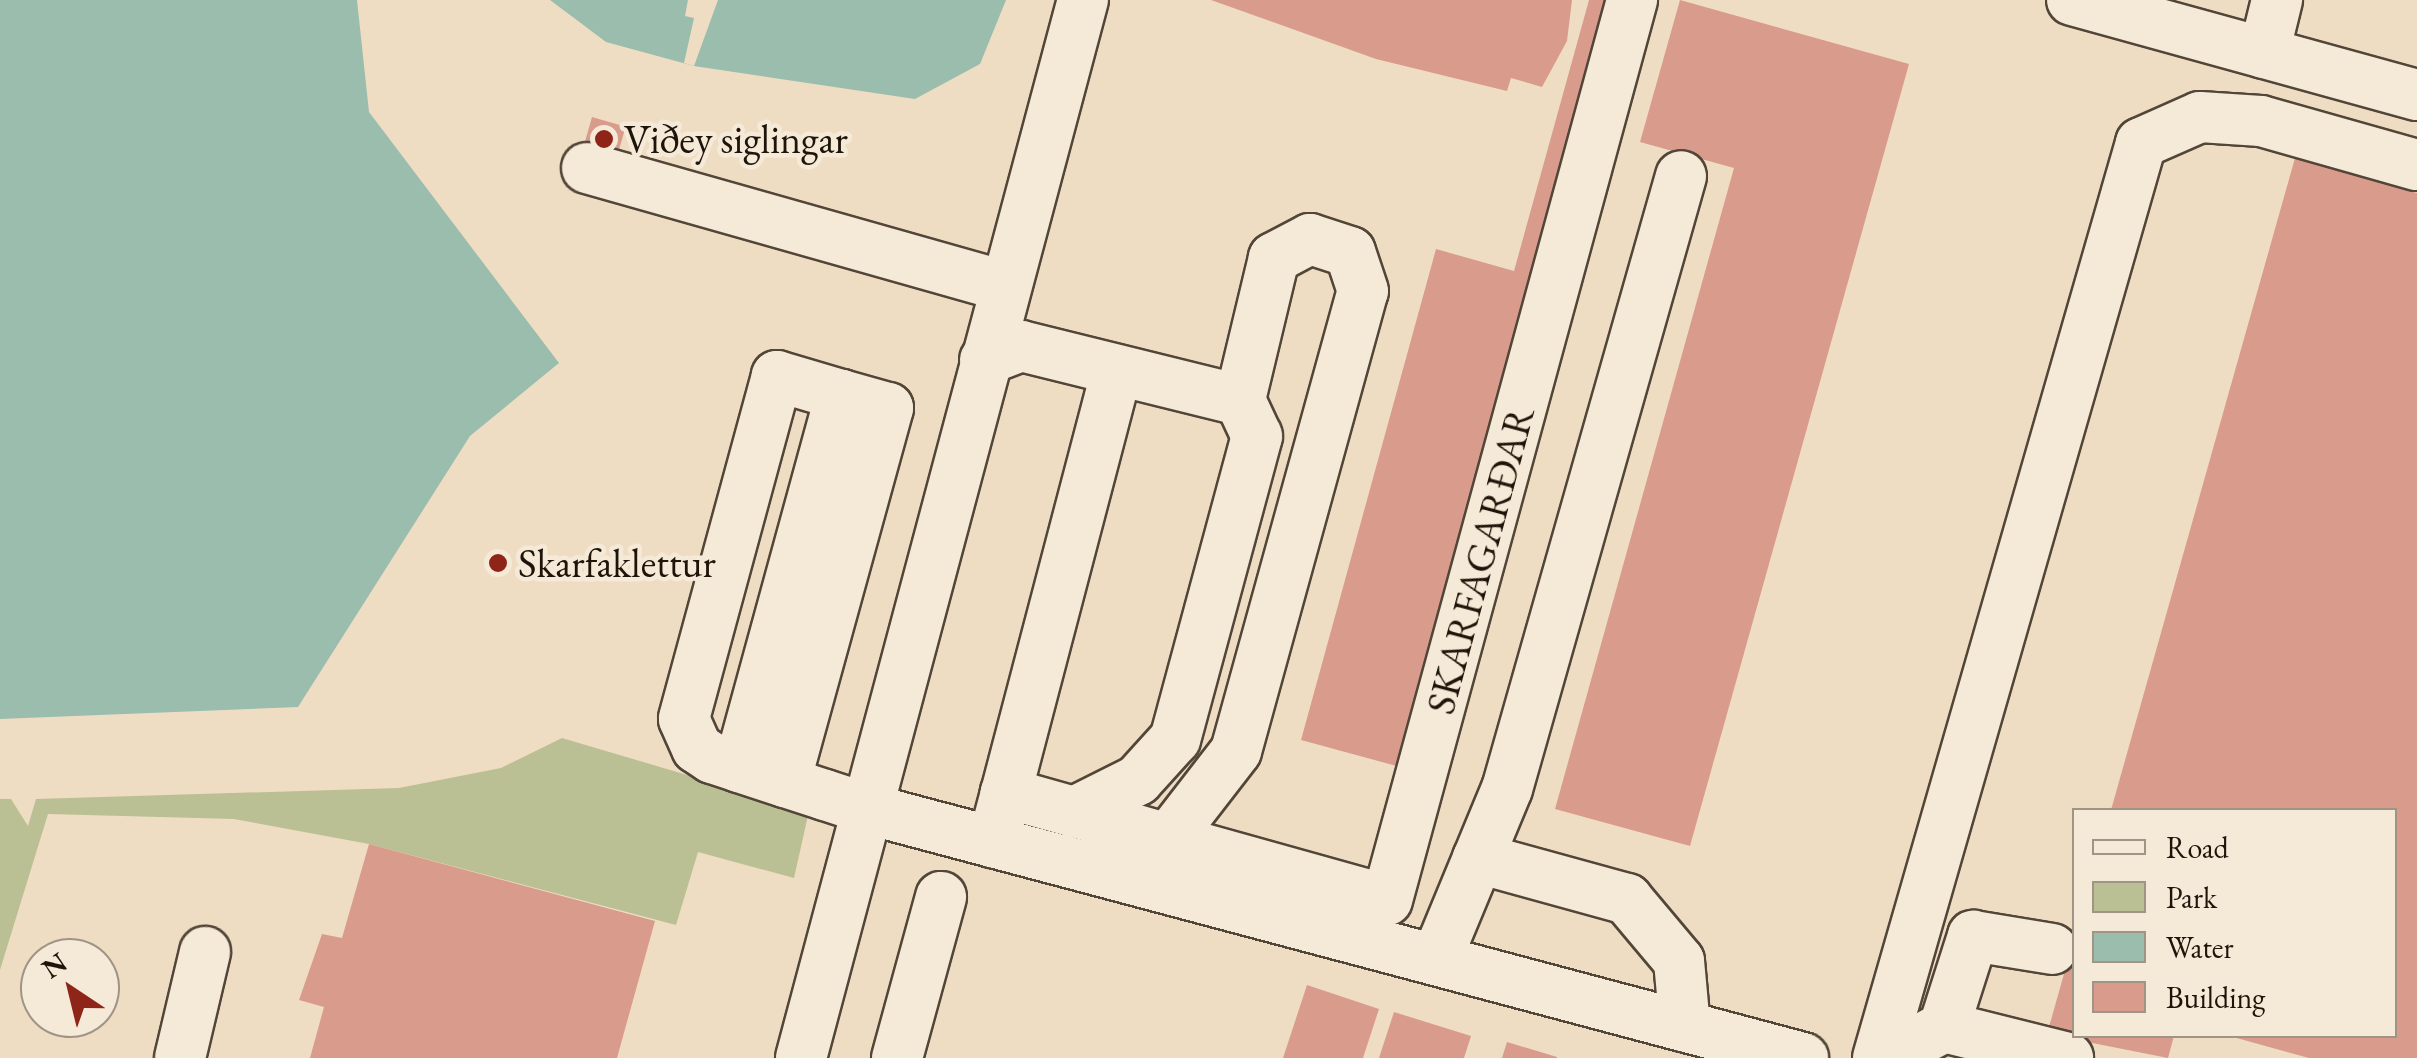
<!DOCTYPE html>
<html>
<head>
<meta charset="utf-8">
<style>
  body { margin:0 }
  #map { position:relative; width:2417px; height:1058px; overflow:hidden; background:#efddc3; font-family:"EB Garamond",serif }
  div>[style] { position:absolute }
  .green>* { inset:0; background:#bac093 }
  .water>* { inset:0; background:#9abdae }
  .pier>* { inset:0; background:#efddc3 }
  .building>* { inset:0; background:#d99b8b; transform-origin:0 0 }
  .roads { filter:drop-shadow(2px 0 #524638) drop-shadow(-2px 0 #524638) drop-shadow(0 2px #524638) drop-shadow(0 -2px #524638) }
  .minor>* { height:50px; margin:-25px; padding:0 25px; transform-origin:25px; border-radius:25px; background:#f5e9d8 }
  .dots>* { width:28px; height:28px; translate:-50% -50%; box-sizing:border-box; border:5px solid #f5e9d8; border-radius:50% }
  span { translate:-50% -50%; white-space:nowrap; text-align:center; line-height:1.15; -webkit-text-stroke:9px #f5e9d8; paint-order:stroke }
  .poi-label { font-size:40px; color:#1e1409 }
  .left { translate:0 -50%; text-align:left }
  .street-label { font-size:40px; color:#1e1409 }
  .legend { position:absolute; left:2072px; top:808px; width:325px; height:230px; box-sizing:border-box; background:#f5e9d8; border:2px solid #9f9485; margin:0; padding:12px 18px; list-style:none; font-size:30px; color:#1e1409 }
  .legend li { display:flex; align-items:center; gap:20px; height:50px }
  .legend b { width:50px; border:2px solid #9f9485 }
  .north { position:absolute; left:20px; top:938px; width:100px; height:100px; box-sizing:border-box; background:#f5e9d8; border:2px solid #9f9485; border-radius:50%; rotate:325deg; font-size:28px; font-weight:700; line-height:40px; text-align:center; color:#1e1409 }
  .north::after { content:''; display:block; margin:auto; width:35px; height:45px; background:#8f2418; clip-path:polygon(50% 0,100% 100%,50% 72%,0 100%) }
</style>
</head>
<body>
<div id="map">
  <div class="green">
    <i style="clip-path:polygon(562px 738px,809px 811px,794px 878px,698px 852px,676px 925px,369px 844px,234px 819px,48px 814px,0 970px,0 799px,11px 799px,28px 826px,36px 799px,399px 788px,501px 768px)"></i>
  </div>
  <div class="water">
    <i style="clip-path:polygon(0 0,357px 0,369px 112px,559px 363px,470px 436px,298px 707px,0 719px)"></i>
    <i style="clip-path:polygon(550px 0,1006px 0,980px 64px,915px 99px,694px 66px,606px 42px)"></i>
  </div>
  <div class="pier">
    <i style="clip-path:polygon(688px 0,718px 0,694px 66px,684px 63px,694px 18px,685px 16px)"></i>
  </div>
  <div class="building">
    <i style="clip-path:polygon(1211px 0,1572px 0,1567px 41px,1542px 87px,1511px 78px,1507px 91px,1376px 59px)"></i>
    <i style="clip-path:polygon(1589px 0,1614px 0,1415px 771px,1301px 740px,1436px 249px,1514px 271px)"></i>
    <i style="clip-path:polygon(1680px 0,1909px 64px,1690px 846px,1555px 809px,1734px 168px,1640px 142px)"></i>
    <i style="left:592px;top:117px;width:35px;height:35px;rotate:16deg"></i>
    <i style="clip-path:polygon(2295px 158px,2417px 193px,2417px 1058px,2309px 1058px,2233px 1037px,2394px 1036px,2394px 810px,2111px 810px)"></i>
    <i style="clip-path:polygon(369px 844px,655px 921px,617px 1058px,310px 1058px,324px 1007px,299px 1000px,322px 934px,342px 938px)"></i>
    <i style="clip-path:polygon(2073px 942px,2074px 1036px,2174px 1036px,2168px 1058px,2047px 1034px)"></i>
    <i style="clip-path:polygon(1307px 985px,1379px 1009px,1363px 1058px,1283px 1058px)"></i>
    <i style="clip-path:polygon(1394px 1012px,1471px 1036px,1464px 1058px,1379px 1058px)"></i>
    <i style="clip-path:polygon(1507px 1042px,1557px 1057px,1557px 1058px,1502px 1058px)"></i>
  </div>
  <div class="roads">
    <div class="minor">
      <i style="left:2072px;top:0;width:358px;rotate:15.4deg"></i>
      <i style="left:2264px;top:53px;width:55px;rotate:-76.2deg"></i>
      <i style="left:587px;top:168px;width:434px;rotate:15.8deg"></i>
      <i style="left:985px;top:360px;width:39px;rotate:-21deg"></i>
      <i style="left:1021px;top:346px;width:226px;rotate:13.9deg"></i>
      <i style="left:1240px;top:400px;width:40px;rotate:65deg"></i>
      <i style="left:1257px;top:436px;width:314px;rotate:105.1deg"></i>
      <i style="left:1175px;top:739px;width:55px;rotate:132.1deg"></i>
      <i style="left:1138px;top:780px;width:72px;rotate:153.4deg"></i>
      <i style="left:1074px;top:812px;width:71px;rotate:-164.4deg"></i>
      <i style="left:1006px;top:793px;width:51px;rotate:104.9deg"></i>
      <i style="left:739px;top:767px;width:386px;rotate:-74.7deg"></i>
      <i style="left:841px;top:395px;width:67px;rotate:-163.5deg"></i>
      <i style="left:777px;top:376px;width:355px;rotate:105.2deg"></i>
      <i style="left:684px;top:719px;width:32px;rotate:66deg"></i>
      <i style="left:697px;top:748px;width:18px;rotate:34deg"></i>
      <i style="left:712px;top:758px;width:28px;rotate:18deg"></i>
      <i style="left:739px;top:767px;width:48px;rotate:18.1deg"></i>
      <i style="left:785px;top:782px;width:42px;rotate:18deg"></i>
      <i style="left:825px;top:795px;width:38px;rotate:18deg"></i>
      <i style="left:861px;top:807px;width:975px;rotate:14.92deg"></i>
      <i style="left:785px;top:782px;width:388px;rotate:-74.6deg"></i>
      <i style="left:888px;top:408px;width:49px;rotate:-164.5deg"></i>
      <i style="left:1006px;top:793px;width:437px;rotate:-75.3deg"></i>
      <i style="left:1074px;top:812px;width:98px;rotate:16deg"></i>
      <i style="left:1168px;top:839px;width:111px;rotate:-52.3deg"></i>
      <i style="left:1236px;top:751px;width:477px;rotate:-74.6deg"></i>
      <i style="left:1363px;top:291px;width:41px;rotate:-108.4deg"></i>
      <i style="left:1350px;top:252px;width:42px;rotate:-162deg"></i>
      <i style="left:1310px;top:239px;width:41px;rotate:152.2deg"></i>
      <i style="left:1274px;top:258px;width:146px;rotate:103.5deg"></i>
      <i style="left:1168px;top:839px;width:227px;rotate:15.6deg"></i>
      <i style="left:1387px;top:900px;width:933px;rotate:-74.77deg"></i>
      <i style="left:1478px;top:858px;width:155px;rotate:15.4deg"></i>
      <i style="left:1627px;top:899px;width:81px;rotate:50deg"></i>
      <i style="left:1679px;top:961px;width:66px;rotate:84.8deg"></i>
      <i style="left:1436px;top:960px;width:185px;rotate:-67.5deg"></i>
      <i style="left:1507px;top:789px;width:637px;rotate:-74.15deg"></i>
      <i style="left:1944px;top:1027px;width:96px;rotate:-72.3deg"></i>
      <i style="left:1973px;top:936px;width:80px;rotate:9.3deg"></i>
      <i style="left:180px;top:1058px;width:109px;rotate:-76.7deg"></i>
      <i style="left:801px;top:1058px;width:1095px;rotate:-75.08deg"></i>
      <i style="left:897px;top:1058px;width:167px;rotate:-74.7deg"></i>
      <i style="left:1878px;top:1058px;width:952px;rotate:-73.96deg"></i>
      <i style="left:2141px;top:143px;width:64px;rotate:-23.8deg"></i>
      <i style="left:2200px;top:117px;width:61px;rotate:3.8deg"></i>
      <i style="left:2261px;top:121px;width:162px;rotate:15.8deg"></i>
      <i style="left:1886px;top:1058px;width:66px;rotate:-28.1deg"></i>
      <i style="left:1944px;top:1027px;width:128px;rotate:14deg"></i>
    </div>
  </div>
  <div class="dots">
    <i style="left:604px;top:139px;background:#8f2418"></i>
    <i style="left:498px;top:563px;background:#8f2418"></i>
  </div>
  <div class="poi-label">
    <span class="left" style="left:624px;top:139px">Viðey siglingar</span>
    <span class="left" style="left:518px;top:563px">Skarfaklettur</span>
  </div>
  <div class="street-label">
    <span style="left:1480px;top:560px;rotate:-75deg">SKARFAGARÐAR</span>
  </div>
  <ul class="legend">
  <li><b style="height:12px;background:#f5e9d8"></b>Road</li>
  <li><b style="height:28px;background:#bac093"></b>Park</li>
  <li><b style="height:28px;background:#9abdae"></b>Water</li>
  <li><b style="height:28px;background:#d99b8b"></b>Building</li>
  </ul>
  <div class="north">N</div>
</div>
</body>
</html>
